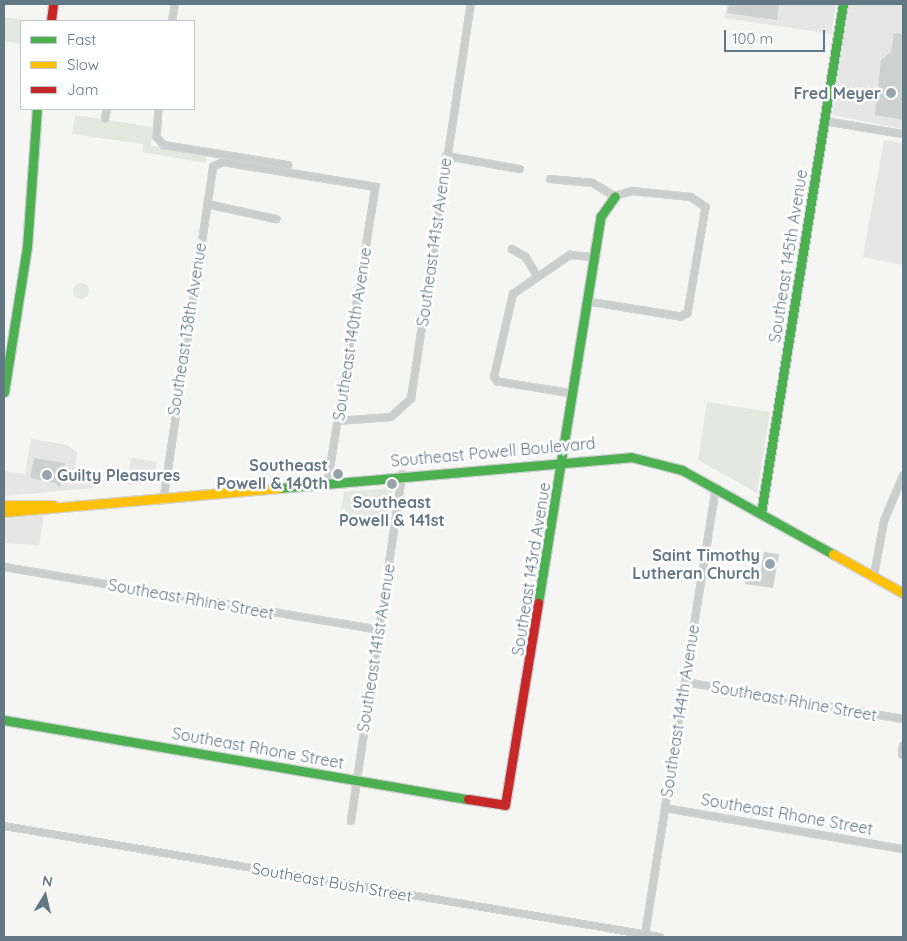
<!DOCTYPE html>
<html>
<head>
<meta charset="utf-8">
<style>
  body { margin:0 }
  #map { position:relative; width:907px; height:941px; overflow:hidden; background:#f5f5f3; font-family:Quicksand,sans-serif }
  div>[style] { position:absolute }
  .built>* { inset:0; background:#e5e6e5 }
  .green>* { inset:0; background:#e4e8e1 }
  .round { border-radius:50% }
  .building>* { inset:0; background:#cfd1d0 }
  .roads { filter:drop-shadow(1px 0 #d0d2d3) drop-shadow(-1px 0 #d0d2d3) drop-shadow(0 1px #d0d2d3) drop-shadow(0 -1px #d0d2d3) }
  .street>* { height:5.5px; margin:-2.75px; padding:0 2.75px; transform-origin:2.75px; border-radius:2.75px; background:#cccece }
  .fast>* { height:9px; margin:-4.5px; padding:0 4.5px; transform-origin:4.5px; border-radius:4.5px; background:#4caf50 }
  .slow>* { height:9px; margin:-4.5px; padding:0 4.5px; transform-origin:4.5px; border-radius:4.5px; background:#ffc107 }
  .jam>* { height:9px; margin:-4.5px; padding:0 4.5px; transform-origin:4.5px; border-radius:4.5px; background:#c62828 }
  .dots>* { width:14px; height:14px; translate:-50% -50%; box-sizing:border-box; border:2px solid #fff; border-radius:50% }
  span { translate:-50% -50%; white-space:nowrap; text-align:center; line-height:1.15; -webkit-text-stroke:5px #fff; paint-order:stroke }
  .poi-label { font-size:16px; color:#627885; font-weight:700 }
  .right { translate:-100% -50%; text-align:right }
  .left { translate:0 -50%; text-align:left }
  .street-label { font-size:16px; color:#627885 }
  .frame { position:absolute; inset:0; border:5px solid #627885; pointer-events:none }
  .legend { position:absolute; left:20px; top:20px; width:175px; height:90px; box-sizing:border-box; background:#fff; border:1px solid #c0c9ce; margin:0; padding:6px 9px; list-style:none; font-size:15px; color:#627885 }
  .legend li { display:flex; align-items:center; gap:10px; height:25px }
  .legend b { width:25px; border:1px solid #c0c9ce }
  .north { position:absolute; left:20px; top:871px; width:50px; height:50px; -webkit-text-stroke:4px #fff; paint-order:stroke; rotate:9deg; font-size:14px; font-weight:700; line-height:20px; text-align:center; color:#627885 }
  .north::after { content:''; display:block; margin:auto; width:18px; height:22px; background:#627885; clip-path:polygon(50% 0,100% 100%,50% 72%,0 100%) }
  .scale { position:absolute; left:724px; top:30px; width:101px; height:22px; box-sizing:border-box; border:2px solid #627885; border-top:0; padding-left:6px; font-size:15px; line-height:18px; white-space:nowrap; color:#627885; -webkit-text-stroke:4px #fff; paint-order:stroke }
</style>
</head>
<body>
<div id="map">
  <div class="built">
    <i style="clip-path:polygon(727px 4px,836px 4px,831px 34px,725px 18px)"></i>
    <i style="clip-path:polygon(849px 4px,903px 4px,903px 129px,832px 115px)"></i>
    <i style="clip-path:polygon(884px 140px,903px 143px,903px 265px,863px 257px)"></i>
    <i style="clip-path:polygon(31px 439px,67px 445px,77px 452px,74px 474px,95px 476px,93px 488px,4px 496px,4px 471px,25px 474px)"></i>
    <i style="clip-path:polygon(131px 458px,157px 462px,152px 483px,127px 485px)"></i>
    <i style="clip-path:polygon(44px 515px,39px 545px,4px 543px,4px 519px)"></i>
  </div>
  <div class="green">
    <i style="clip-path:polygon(4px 17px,34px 21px,21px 21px,21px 44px,4px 41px)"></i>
    <i style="clip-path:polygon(75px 115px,153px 127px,151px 146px,207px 154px,206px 163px,142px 152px,143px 144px,72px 134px)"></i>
    <i class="round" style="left:73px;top:283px;width:16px;height:16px"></i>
    <i style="clip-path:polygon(707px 402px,770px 412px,757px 493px,698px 460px)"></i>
    <i style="clip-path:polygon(387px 488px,392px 490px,387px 523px,340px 515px,344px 492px)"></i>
  </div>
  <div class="building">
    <i style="clip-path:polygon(729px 4px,779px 4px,777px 20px,727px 13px)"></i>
    <i style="clip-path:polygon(894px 33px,903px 34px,903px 120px,875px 115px,881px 60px,891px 52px)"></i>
    <i style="clip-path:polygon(34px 458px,65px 463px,60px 488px,55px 483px,30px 478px)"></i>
    <i style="clip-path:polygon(764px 552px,779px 554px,773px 588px,745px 584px,747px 575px,760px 574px)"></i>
  </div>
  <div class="roads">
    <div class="street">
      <i style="left:172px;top:21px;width:17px;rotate:-80deg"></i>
      <i style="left:159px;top:109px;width:28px;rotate:94deg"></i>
      <i style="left:157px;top:137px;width:11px;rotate:49deg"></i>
      <i style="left:164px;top:145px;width:126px;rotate:9.2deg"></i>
      <i style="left:105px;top:119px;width:10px;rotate:-79deg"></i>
      <i style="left:824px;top:121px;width:80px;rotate:9.3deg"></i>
      <i style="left:446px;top:156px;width:75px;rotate:10deg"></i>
      <i style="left:550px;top:179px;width:43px;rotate:5.3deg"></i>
      <i style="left:593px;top:183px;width:26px;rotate:31deg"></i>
      <i style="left:615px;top:196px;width:18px;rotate:-16deg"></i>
      <i style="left:632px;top:191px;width:59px;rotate:5.8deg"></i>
      <i style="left:691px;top:197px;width:18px;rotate:34deg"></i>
      <i style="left:706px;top:207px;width:108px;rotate:99.6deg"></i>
      <i style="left:688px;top:313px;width:8px;rotate:150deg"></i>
      <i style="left:681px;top:317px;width:94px;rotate:-170.8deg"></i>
      <i style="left:207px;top:204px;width:71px;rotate:12.3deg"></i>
      <i style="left:512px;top:249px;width:16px;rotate:30deg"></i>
      <i style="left:526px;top:257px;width:21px;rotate:59deg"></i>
      <i style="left:573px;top:394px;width:76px;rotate:-170.9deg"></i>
      <i style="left:498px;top:382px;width:6px;rotate:-129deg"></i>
      <i style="left:494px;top:377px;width:85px;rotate:-77.1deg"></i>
      <i style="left:513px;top:294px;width:69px;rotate:-34.4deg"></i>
      <i style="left:570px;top:255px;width:25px;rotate:5deg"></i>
      <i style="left:337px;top:421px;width:54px;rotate:-4.2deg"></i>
      <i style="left:391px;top:417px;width:27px;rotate:-42deg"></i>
      <i style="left:411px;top:399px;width:400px;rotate:-81.4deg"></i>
      <i style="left:164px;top:496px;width:333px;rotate:-81.5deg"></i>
      <i style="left:213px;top:167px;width:11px;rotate:-27deg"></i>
      <i style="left:223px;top:162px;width:155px;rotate:9.3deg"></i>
      <i style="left:376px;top:187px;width:299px;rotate:99.2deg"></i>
      <i style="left:4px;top:567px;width:380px;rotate:9.5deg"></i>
      <i style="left:874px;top:576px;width:56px;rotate:-79.7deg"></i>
      <i style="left:884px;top:521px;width:49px;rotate:-67.1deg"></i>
      <i style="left:685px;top:682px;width:221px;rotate:9.6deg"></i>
      <i style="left:902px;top:755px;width:9px;rotate:-84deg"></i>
      <i style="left:665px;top:808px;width:242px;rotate:9.8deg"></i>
      <i style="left:351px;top:821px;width:350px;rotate:-81.6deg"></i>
      <i style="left:4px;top:826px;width:665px;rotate:9.6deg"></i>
      <i style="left:645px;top:935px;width:453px;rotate:-81deg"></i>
    </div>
    <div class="fast">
      <i style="left:4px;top:392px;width:147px;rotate:-81deg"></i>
      <i style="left:27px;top:247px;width:138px;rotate:-85.9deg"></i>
      <i style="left:279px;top:488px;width:353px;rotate:-5deg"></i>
      <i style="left:631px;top:457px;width:53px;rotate:14.3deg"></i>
      <i style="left:682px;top:470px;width:173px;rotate:29.1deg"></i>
      <i style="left:761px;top:513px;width:516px;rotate:-80.85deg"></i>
      <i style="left:538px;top:603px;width:392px;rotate:-80.8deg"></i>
      <i style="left:601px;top:216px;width:24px;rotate:-55deg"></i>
      <i style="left:4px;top:720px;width:471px;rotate:9.7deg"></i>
    </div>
    <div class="slow">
      <i style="left:4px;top:505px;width:49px"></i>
      <i style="left:4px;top:512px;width:276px;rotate:-5deg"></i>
      <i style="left:833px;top:554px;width:80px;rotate:29.1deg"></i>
    </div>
    <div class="jam">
      <i style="left:51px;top:21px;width:17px;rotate:-83deg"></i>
      <i style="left:468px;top:799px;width:37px;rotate:9deg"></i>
      <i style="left:505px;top:805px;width:205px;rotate:-80.7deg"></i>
    </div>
  </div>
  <div class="dots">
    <i style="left:891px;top:93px;background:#95a4ac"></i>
    <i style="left:338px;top:474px;background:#95a4ac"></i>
    <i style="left:47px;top:475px;background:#95a4ac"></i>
    <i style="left:392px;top:484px;background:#95a4ac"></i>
    <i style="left:770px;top:564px;background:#95a4ac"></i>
  </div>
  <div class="poi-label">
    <span class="right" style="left:881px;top:93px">Fred Meyer</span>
    <span class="right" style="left:328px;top:474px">Southeast<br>Powell &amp; 140th</span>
    <span class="left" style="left:57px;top:475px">Guilty Pleasures</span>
    <span style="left:392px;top:511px">Southeast<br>Powell &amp; 141st</span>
    <span class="right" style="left:760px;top:564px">Saint Timothy<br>Lutheran Church</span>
  </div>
  <div class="street-label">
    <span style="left:434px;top:242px;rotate:-82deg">Southeast 141st Avenue</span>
    <span style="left:788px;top:256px;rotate:-81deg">Southeast 145th Avenue</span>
    <span style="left:187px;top:329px;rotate:-81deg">Southeast 138th Avenue</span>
    <span style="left:352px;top:334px;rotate:-81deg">Southeast 140th Avenue</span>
    <span style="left:493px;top:452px;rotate:-5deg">Southeast Powell Boulevard</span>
    <span style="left:531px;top:569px;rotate:-81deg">Southeast 143rd Avenue</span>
    <span style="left:191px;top:599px;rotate:10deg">Southeast Rhine Street</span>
    <span style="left:376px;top:648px;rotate:-81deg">Southeast 141st Avenue</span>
    <span style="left:794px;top:701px;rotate:10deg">Southeast Rhine Street</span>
    <span style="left:680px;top:711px;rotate:-81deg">Southeast 144th Avenue</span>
    <span style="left:258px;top:748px;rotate:10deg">Southeast Rhone Street</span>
    <span style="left:787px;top:814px;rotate:10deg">Southeast Rhone Street</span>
    <span style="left:332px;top:882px;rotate:10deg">Southeast Bush Street</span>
  </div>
  <div class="frame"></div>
  <ul class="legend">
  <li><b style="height:6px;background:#4caf50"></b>Fast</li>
  <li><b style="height:6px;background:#ffc107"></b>Slow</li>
  <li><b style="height:6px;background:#c62828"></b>Jam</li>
  </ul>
  <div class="north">N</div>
  <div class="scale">100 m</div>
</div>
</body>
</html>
